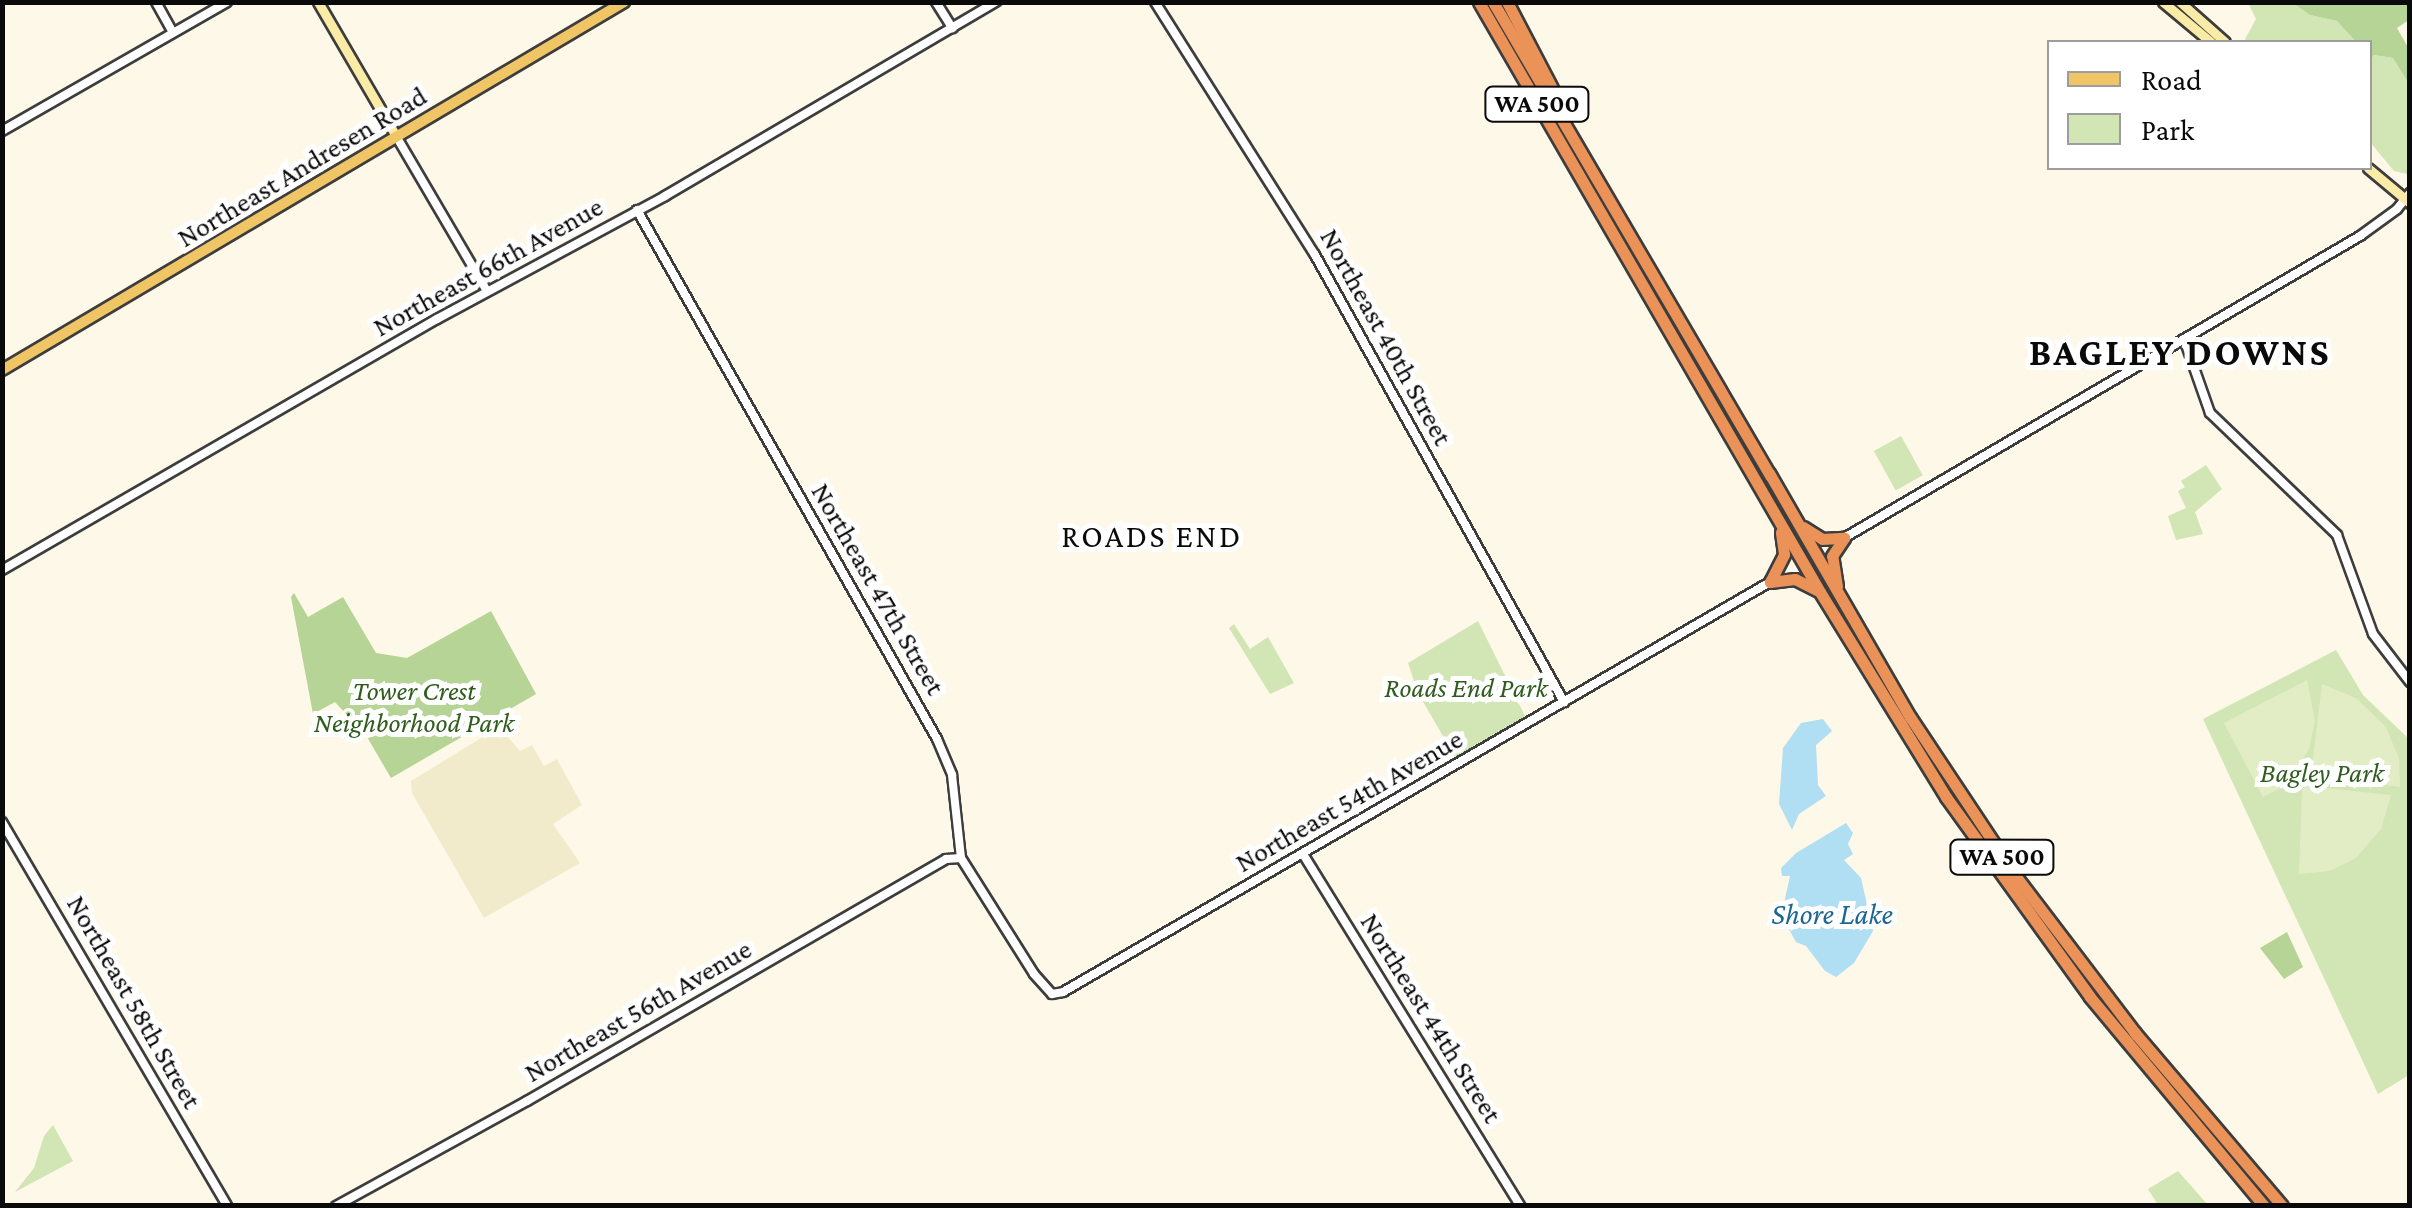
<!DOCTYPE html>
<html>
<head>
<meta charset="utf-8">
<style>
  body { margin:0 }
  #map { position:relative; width:2412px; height:1208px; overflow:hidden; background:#fef8e8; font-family:"Crimson Pro",serif }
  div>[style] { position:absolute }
  .farmland>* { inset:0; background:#f1ebcb }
  .green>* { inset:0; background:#d1e5b5; transform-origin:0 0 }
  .forest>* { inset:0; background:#b6d495 }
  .pitch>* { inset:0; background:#e2edc6 }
  .water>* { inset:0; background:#b0def2 }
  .roads { filter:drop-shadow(2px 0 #3d3d3d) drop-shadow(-2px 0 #3d3d3d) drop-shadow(0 2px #3d3d3d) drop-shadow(0 -2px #3d3d3d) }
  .tertiary>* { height:8px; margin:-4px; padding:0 4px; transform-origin:4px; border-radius:4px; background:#fff }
  .secondary>* { height:9px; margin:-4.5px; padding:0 4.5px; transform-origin:4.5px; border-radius:4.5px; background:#faeba7 }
  .primary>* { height:10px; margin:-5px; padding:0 5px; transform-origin:5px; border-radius:5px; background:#f0c566 }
  .motorway>* { height:11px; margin:-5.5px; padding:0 5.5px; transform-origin:5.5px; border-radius:5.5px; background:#eb9258 }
  span { translate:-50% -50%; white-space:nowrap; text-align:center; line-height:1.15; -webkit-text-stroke:10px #fff; paint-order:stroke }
  .shield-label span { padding:2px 8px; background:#fff; border:2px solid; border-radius:8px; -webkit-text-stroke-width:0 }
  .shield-label { font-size:25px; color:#0a0a0a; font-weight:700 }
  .street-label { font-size:28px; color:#0a0a0a }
  .park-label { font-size:28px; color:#305c1f; font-style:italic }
  .water-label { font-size:30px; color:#1c6792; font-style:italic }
  .quarter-label { font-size:32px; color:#0a0a0a; letter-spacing:2.5px }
  .district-label { font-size:38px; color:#0a0a0a; font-weight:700; letter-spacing:2.5px }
  .frame { position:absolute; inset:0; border:5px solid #0a0a0a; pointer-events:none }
  .legend { position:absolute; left:2047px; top:40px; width:325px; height:130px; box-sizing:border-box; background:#fff; border:2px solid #9d9d9d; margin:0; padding:12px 18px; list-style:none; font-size:30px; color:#0a0a0a }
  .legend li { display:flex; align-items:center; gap:20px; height:50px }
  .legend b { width:50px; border:2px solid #9d9d9d }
</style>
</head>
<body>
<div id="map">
  <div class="farmland">
    <i style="clip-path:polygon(499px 727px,520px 751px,532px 745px,544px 766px,557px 759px,582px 805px,553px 824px,580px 863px,484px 918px,412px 793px,411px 781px)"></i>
  </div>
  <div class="green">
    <i style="clip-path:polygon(2292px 2px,2310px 15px,2337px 21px,2356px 42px,2248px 42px,2245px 39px,2256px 19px,2248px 3px)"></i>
    <i style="clip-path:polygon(2374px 55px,2393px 58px,2409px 84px,2407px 174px,2394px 171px,2370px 142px,2370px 60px)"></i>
    <i style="left:1901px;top:436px;width:45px;height:31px;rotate:61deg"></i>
    <i style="clip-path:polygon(2206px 465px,2222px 489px,2195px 512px,2203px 534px,2176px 540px,2168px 516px,2186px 508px,2178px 491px,2185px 487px,2181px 481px)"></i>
    <i style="clip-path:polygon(1478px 621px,1525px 716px,1455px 757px,1418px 693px,1408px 663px)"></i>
    <i style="clip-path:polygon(1234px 624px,1250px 649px,1268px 637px,1294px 683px,1270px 694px,1229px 628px)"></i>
    <i style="clip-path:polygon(2336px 650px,2363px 695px,2409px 739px,2409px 1075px,2378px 1094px,2203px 719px)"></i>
    <i style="clip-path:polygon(53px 1125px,73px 1161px,15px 1192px,34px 1168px,44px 1136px)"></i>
    <i style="clip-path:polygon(2178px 1171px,2208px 1205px,2158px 1205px,2148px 1189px)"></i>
  </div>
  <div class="forest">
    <i style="clip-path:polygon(2293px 3px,2409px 3px,2409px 20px,2397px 28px,2409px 49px,2409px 84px,2393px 58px,2374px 55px,2370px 60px,2370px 42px,2356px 42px,2337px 21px,2310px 15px)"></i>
    <i style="clip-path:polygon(294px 593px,308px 617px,343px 597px,376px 653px,407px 658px,491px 611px,536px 694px,391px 778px,367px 737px,335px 702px,313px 714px,291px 597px)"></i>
    <i style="clip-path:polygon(2287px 932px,2303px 967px,2284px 979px,2260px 948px)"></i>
  </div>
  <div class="pitch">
    <i style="clip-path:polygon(2307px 680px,2315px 721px,2309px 749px,2286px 785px,2263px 797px,2224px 723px)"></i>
    <i style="clip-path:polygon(2322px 684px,2356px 698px,2386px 727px,2399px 759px,2400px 787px,2311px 775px)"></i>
    <i style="clip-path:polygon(2306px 786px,2391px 795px,2381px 829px,2356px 858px,2330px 871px,2299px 874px,2302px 790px)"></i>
  </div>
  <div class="water">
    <i style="clip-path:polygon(1823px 719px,1832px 731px,1816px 745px,1818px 785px,1826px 796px,1799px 814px,1792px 830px,1779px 804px,1783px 748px,1801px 723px)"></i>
    <i style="clip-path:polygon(1846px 823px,1853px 833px,1848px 844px,1853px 854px,1844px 860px,1861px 878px,1873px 931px,1854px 963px,1836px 977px,1825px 971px,1806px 946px,1796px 942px,1786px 924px,1792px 909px,1784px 903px,1790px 876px,1782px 876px,1781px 868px,1796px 853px)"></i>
  </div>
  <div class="roads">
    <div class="tertiary">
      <i style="left:156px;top:2px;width:35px;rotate:61deg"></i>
      <i style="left:936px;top:2px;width:31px;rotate:58deg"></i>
      <i style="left:1155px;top:2px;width:299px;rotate:57.7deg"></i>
      <i style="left:1315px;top:255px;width:512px;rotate:60.88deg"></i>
      <i style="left:2px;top:131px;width:259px;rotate:-29.8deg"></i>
      <i style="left:396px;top:136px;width:180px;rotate:59.6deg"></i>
      <i style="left:637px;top:210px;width:608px;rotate:60.44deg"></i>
      <i style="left:937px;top:739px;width:39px;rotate:67deg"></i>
      <i style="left:952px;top:775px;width:83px;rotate:83.8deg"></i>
      <i style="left:961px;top:858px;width:137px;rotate:57.8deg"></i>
      <i style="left:1034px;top:974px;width:27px;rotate:48deg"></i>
      <i style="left:1052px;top:994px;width:11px;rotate:-10deg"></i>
      <i style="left:1063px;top:992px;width:817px;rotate:-30.11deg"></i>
      <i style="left:2184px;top:339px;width:78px;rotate:70.6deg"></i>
      <i style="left:2210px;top:413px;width:176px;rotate:43.8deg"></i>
      <i style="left:2337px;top:535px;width:105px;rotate:70deg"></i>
      <i style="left:2373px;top:634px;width:61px;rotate:52.4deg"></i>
      <i style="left:1844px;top:538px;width:598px;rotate:-30.34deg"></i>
      <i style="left:2360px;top:236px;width:46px;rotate:-36.1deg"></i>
      <i style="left:2397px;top:209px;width:21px;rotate:-51deg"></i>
      <i style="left:2px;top:570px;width:502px;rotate:-29.99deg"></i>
      <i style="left:437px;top:319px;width:259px;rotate:-28.3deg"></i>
      <i style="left:665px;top:196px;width:384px;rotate:-30.4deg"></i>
      <i style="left:2px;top:822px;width:445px;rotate:59.6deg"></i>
      <i style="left:1303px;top:854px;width:414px;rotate:58.3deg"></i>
      <i style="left:336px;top:1206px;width:218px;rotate:-28.8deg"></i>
      <i style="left:527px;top:1101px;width:484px;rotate:-30deg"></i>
      <i style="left:946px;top:859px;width:15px;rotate:-4deg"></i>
    </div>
    <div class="secondary">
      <i style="left:318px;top:2px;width:155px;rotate:59.8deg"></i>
      <i style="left:2163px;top:2px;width:62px;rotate:39.8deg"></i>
      <i style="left:2180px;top:2px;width:60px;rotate:41.6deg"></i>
      <i style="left:2368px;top:168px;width:55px;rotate:39.8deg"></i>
    </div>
    <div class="primary">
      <i style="left:2px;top:370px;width:723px;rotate:-30.61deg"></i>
    </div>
    <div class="motorway">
      <i style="left:1479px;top:2px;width:681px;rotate:59.97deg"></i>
      <i style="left:1820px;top:592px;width:241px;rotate:58.4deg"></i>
      <i style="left:1946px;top:797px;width:246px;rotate:54.2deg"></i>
      <i style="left:2090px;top:997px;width:272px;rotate:50.2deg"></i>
      <i style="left:1493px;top:2px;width:550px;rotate:59.66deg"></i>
      <i style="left:1507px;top:2px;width:97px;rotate:62.4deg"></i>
      <i style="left:1769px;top:473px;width:282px;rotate:60deg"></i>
      <i style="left:1910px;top:717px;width:193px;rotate:56.4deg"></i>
      <i style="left:2017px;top:878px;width:195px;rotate:52.7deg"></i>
      <i style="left:2135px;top:1033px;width:227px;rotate:49.6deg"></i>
      <i style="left:1803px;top:527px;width:22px;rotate:32deg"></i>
      <i style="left:1822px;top:539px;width:22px;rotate:-3deg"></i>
      <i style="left:1770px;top:582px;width:31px;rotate:-63deg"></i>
      <i style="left:1784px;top:554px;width:22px;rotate:-98deg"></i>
      <i style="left:1770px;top:582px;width:25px;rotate:-7deg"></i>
      <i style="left:1795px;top:579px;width:25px;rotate:27deg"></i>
      <i style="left:1837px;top:586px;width:30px;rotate:-99deg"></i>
      <i style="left:1832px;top:556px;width:22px;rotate:-56deg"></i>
    </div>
  </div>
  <div class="shield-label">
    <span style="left:1537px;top:104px">WA 500</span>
    <span style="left:2002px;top:857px">WA 500</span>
  </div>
  <div class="street-label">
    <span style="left:302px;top:167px;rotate:-31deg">Northeast Andresen Road</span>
    <span style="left:488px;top:267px;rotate:-29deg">Northeast 66th Avenue</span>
    <span style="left:1386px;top:337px;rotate:61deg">Northeast 40th Street</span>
    <span style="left:878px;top:589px;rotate:60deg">Northeast 47th Street</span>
    <span style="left:1349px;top:801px;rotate:-30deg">Northeast 54th Avenue</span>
    <span style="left:134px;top:1002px;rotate:60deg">Northeast 58th Street</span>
    <span style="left:638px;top:1011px;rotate:-30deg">Northeast 56th Avenue</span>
    <span style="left:1431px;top:1018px;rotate:58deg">Northeast 44th Street</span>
  </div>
  <div class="park-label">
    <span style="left:1466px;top:688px">Roads End Park</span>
    <span style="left:414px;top:707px">Tower Crest<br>Neighborhood Park</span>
    <span style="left:2322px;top:773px">Bagley Park</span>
  </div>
  <div class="water-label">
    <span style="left:1832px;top:914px">Shore Lake</span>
  </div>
  <div class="quarter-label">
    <span style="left:1152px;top:536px">ROADS END</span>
  </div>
  <div class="district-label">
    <span style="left:2180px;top:353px">BAGLEY DOWNS</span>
  </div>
  <div class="frame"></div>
  <ul class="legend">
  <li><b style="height:12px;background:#f0c566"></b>Road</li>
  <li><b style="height:28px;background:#d1e5b5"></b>Park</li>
  </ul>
</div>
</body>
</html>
